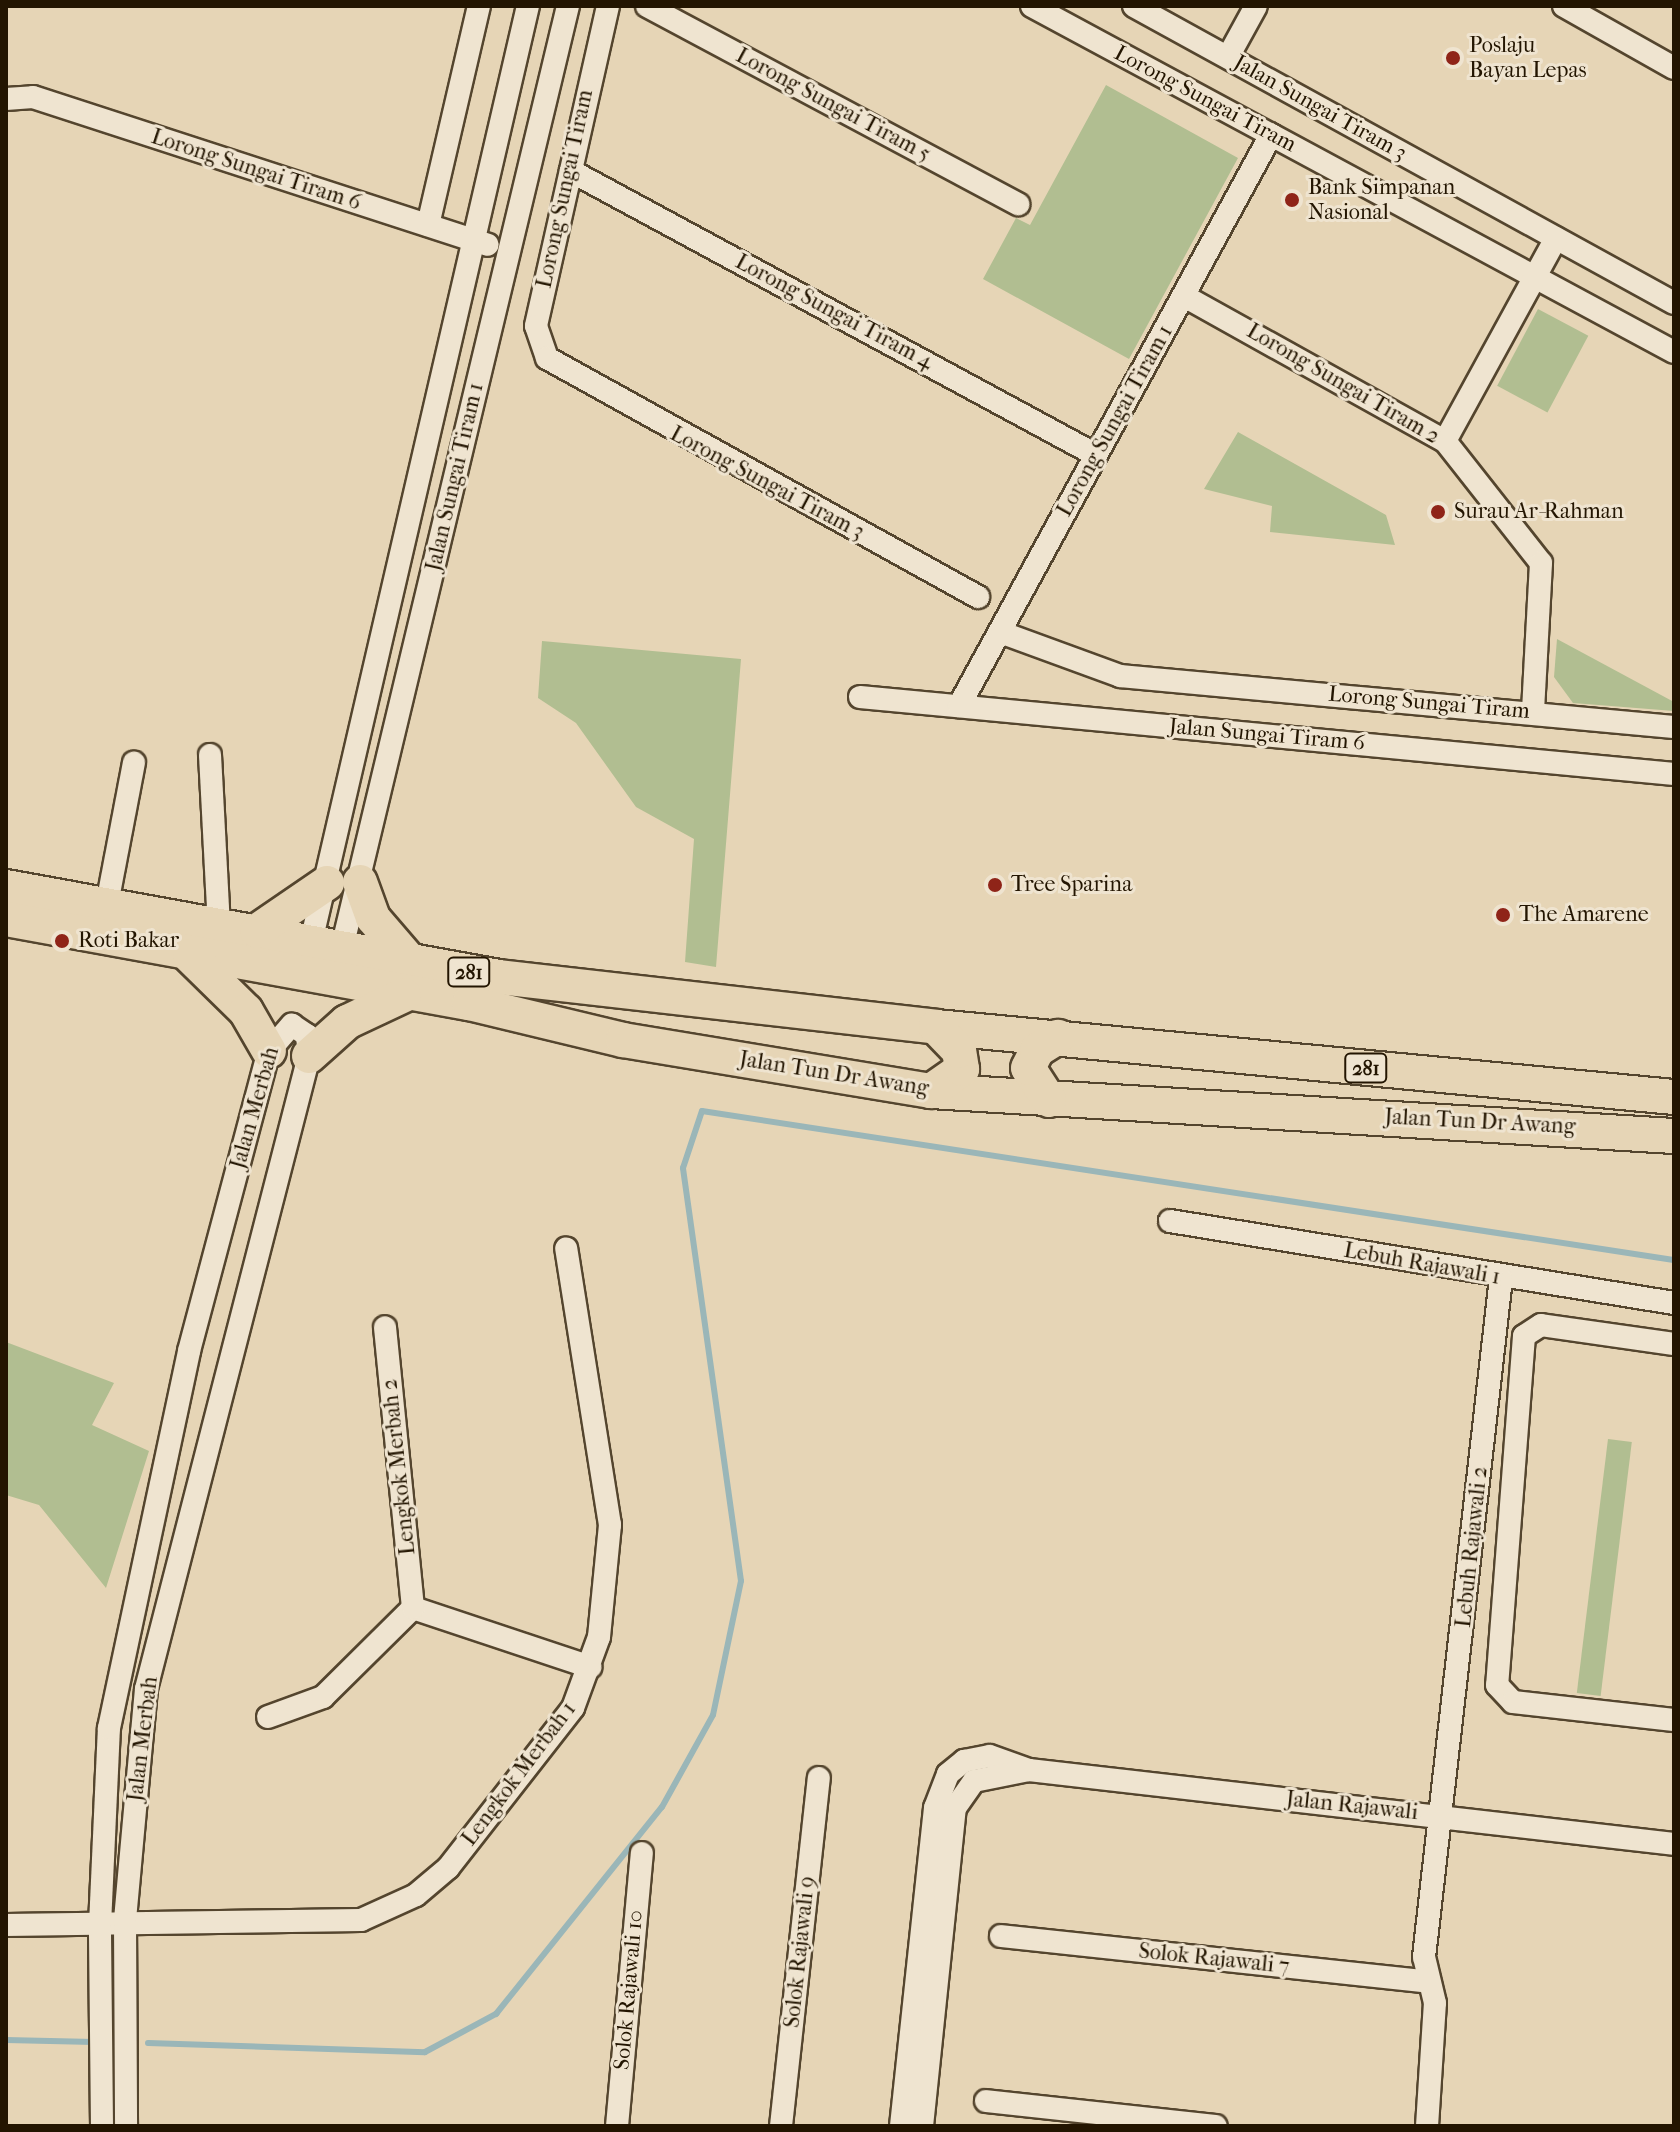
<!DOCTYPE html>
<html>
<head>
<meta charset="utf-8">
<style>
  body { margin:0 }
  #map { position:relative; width:1680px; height:2132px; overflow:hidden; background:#e6d5b6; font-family:"IM FELL French Canon",serif }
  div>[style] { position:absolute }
  .green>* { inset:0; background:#b1be91; transform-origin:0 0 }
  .stream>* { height:6px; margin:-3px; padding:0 3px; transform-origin:3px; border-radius:3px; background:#9ab6b8 }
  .roads { filter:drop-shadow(2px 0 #54452e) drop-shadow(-2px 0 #54452e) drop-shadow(0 2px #54452e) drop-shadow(0 -2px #54452e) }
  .street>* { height:22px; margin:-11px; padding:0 11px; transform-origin:11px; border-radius:11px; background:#efe4d0 }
  .primary>* { height:34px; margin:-17px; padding:0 17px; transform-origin:17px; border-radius:17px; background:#e6d5b6 }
  .dots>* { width:22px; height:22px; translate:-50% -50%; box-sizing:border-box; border:4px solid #efe4d0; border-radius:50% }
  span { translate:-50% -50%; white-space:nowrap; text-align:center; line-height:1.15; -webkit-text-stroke:6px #efe4d0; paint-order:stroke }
  .shield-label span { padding:2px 6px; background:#efe4d0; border:2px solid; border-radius:6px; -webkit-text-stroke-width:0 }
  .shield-label { font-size:20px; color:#231501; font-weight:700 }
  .poi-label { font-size:22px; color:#231501 }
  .left { translate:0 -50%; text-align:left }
  .street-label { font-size:22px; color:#231501 }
  .frame { position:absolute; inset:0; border:8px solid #231501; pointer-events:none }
</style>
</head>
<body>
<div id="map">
  <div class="green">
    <i style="clip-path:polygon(1106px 85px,1238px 158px,1129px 359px,983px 279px,1016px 218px,1030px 225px)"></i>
    <i style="left:1538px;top:309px;width:57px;height:87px;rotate:28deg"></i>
    <i style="clip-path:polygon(1238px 432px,1386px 515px,1395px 545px,1270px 532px,1272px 506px,1204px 489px)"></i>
    <i style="clip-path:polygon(1557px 639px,1674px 702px,1674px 711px,1573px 703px,1554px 677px)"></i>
    <i style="clip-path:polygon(542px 641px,741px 659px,716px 967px,685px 962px,694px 839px,636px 807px,576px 723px,538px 698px)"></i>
    <i style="clip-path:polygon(6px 1342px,114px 1383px,92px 1425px,149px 1451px,106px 1588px,39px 1505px,6px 1495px)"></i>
    <i style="left:1608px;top:1439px;width:24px;height:256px;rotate:7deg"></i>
  </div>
  <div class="stream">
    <i style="left:6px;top:2040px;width:88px;rotate:1.3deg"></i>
    <i style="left:148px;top:2043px;width:277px;rotate:1.9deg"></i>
    <i style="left:425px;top:2052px;width:81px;rotate:-28.2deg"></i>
    <i style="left:496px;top:2014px;width:265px;rotate:-51.3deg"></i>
    <i style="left:662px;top:1807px;width:105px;rotate:-61deg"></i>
    <i style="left:713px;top:1715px;width:137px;rotate:-78.2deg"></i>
    <i style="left:741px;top:1581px;width:417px;rotate:-98deg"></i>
    <i style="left:683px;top:1168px;width:60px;rotate:-71.6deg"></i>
    <i style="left:702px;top:1111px;width:983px;rotate:8.72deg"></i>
  </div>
  <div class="roads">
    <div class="street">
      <i style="left:608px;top:6px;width:328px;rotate:102.7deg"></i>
      <i style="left:536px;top:326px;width:34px;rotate:71deg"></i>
      <i style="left:547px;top:358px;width:493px;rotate:29deg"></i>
      <i style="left:647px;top:6px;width:421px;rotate:28.1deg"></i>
      <i style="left:1032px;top:6px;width:729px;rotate:28.32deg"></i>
      <i style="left:1134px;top:6px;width:616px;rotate:28.81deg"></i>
      <i style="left:1564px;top:6px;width:126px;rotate:29.4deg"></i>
      <i style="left:1228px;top:57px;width:58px;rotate:-61.2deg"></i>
      <i style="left:6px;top:99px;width:27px;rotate:-4deg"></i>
      <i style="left:33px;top:97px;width:478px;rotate:18deg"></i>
      <i style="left:571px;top:171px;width:597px;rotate:28.41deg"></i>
      <i style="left:428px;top:225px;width:225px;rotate:-76.9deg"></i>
      <i style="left:1184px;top:296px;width:299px;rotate:29.1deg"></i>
      <i style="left:1445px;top:441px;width:155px;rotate:51.8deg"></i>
      <i style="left:1541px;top:563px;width:149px;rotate:93.1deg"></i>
      <i style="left:1445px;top:441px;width:231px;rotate:-61.3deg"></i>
      <i style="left:1000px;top:632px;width:128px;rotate:20.1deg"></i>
      <i style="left:1120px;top:676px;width:556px;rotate:5.26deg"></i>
      <i style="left:860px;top:697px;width:818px;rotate:5.4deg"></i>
      <i style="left:959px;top:706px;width:651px;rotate:-61.35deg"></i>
      <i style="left:210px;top:755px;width:169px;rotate:87deg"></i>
      <i style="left:107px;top:904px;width:144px;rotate:-79.2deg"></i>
      <i style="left:311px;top:942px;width:961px;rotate:-76.95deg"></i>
      <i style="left:342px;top:948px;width:969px;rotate:-76.51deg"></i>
      <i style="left:1170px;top:1221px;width:511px;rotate:9.24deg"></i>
      <i style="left:1674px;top:1344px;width:134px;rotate:-171.9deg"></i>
      <i style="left:1541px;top:1325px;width:20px;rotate:147deg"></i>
      <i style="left:1524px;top:1336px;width:350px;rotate:94.4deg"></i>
      <i style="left:1497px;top:1685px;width:23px;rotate:47deg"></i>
      <i style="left:1513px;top:1702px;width:162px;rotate:6.4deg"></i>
      <i style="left:413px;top:1608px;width:187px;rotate:18.4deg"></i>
      <i style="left:268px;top:1717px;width:59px;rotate:-20deg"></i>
      <i style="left:323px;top:1697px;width:127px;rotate:-44.7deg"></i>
      <i style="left:413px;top:1608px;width:282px;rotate:-95.7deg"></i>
      <i style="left:6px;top:1925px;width:355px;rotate:-0.8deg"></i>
      <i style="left:361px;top:1920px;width:60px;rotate:-24.4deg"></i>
      <i style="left:416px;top:1895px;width:42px;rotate:-40.2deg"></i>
      <i style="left:448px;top:1868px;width:203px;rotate:-52deg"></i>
      <i style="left:573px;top:1708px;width:76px;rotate:-69.9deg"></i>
      <i style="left:599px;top:1637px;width:113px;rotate:-84.4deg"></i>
      <i style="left:610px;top:1525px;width:280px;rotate:-99deg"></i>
      <i style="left:1001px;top:1936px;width:429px;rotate:6.1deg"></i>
      <i style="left:986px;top:2101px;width:231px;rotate:6.2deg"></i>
      <i style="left:102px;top:2126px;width:201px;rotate:-90.6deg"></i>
      <i style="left:100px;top:1925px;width:197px;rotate:-87.4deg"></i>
      <i style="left:109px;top:1728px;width:385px;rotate:-78deg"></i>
      <i style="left:189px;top:1351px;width:310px;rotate:-75.1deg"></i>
      <i style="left:269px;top:1051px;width:35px;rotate:-49deg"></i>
      <i style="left:292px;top:1025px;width:18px;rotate:34deg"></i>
      <i style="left:307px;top:1035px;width:21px;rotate:85deg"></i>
      <i style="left:309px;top:1056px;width:654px;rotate:104.44deg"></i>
      <i style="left:146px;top:1689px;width:234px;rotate:95.2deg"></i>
      <i style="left:125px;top:1922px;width:204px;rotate:89.7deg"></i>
      <i style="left:617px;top:2126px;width:274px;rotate:-84.8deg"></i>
      <i style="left:781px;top:2126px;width:350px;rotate:-83.8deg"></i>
      <i style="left:901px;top:2126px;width:320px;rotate:-83.9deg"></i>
      <i style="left:935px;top:1808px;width:36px;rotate:-69deg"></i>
      <i style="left:948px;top:1774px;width:21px;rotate:-39deg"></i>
      <i style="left:964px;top:1761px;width:26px;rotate:-11deg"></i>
      <i style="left:990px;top:1756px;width:41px;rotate:19.7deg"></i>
      <i style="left:1029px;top:1770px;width:649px;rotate:6.54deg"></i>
      <i style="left:922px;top:2126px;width:320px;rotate:-84.1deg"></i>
      <i style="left:955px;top:1808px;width:33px;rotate:-55deg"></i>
      <i style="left:974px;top:1781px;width:56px;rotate:-11.3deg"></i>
      <i style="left:1427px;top:2126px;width:123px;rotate:-86.3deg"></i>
      <i style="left:1435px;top:2003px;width:47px;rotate:-103.4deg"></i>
      <i style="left:1424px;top:1957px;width:683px;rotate:-83.53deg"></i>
    </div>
    <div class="primary">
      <i style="left:360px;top:882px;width:38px;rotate:70deg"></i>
      <i style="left:373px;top:918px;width:57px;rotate:49.3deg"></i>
      <i style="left:6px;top:887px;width:501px;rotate:10.35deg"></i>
      <i style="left:499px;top:977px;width:440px;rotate:6.5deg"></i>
      <i style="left:936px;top:1027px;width:741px;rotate:5.42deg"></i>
      <i style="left:6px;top:919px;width:471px;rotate:10.3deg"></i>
      <i style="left:469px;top:1003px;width:158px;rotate:13.5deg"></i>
      <i style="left:623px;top:1040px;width:312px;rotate:9.4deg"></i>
      <i style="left:931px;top:1091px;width:744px;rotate:3.47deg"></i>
      <i style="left:257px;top:931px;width:85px;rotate:-34.4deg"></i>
      <i style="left:190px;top:956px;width:78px;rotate:44.5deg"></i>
      <i style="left:246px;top:1011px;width:46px;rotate:60.1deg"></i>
      <i style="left:309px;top:1056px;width:51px;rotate:-41.8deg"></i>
      <i style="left:347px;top:1022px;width:63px;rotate:-25.3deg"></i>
      <i style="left:931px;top:1091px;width:38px;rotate:-35deg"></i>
      <i style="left:962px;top:1069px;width:18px;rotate:-99deg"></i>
      <i style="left:959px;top:1051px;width:33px;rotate:-134deg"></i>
      <i style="left:1049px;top:1100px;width:38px;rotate:-123deg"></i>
      <i style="left:1028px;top:1068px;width:20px;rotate:-63deg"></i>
      <i style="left:1037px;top:1050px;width:25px;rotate:-32deg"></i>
    </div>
  </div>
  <div class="dots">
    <i style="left:1453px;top:58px;background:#8f2418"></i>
    <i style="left:1292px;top:200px;background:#8f2418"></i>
    <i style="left:1438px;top:512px;background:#8f2418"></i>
    <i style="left:995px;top:885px;background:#8f2418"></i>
    <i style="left:1503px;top:915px;background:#8f2418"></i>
    <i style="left:62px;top:941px;background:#8f2418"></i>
  </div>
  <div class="shield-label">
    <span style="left:469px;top:972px">281</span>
    <span style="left:1366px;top:1068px">281</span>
  </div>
  <div class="poi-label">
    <span class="left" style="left:1469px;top:58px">Poslaju<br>Bayan Lepas</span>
    <span class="left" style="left:1308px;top:200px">Bank Simpanan<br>Nasional</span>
    <span class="left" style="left:1454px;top:512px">Surau Ar-Rahman</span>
    <span class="left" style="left:1011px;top:885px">Tree Sparina</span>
    <span class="left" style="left:1519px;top:915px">The Amarene</span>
    <span class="left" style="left:78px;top:941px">Roti Bakar</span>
  </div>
  <div class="street-label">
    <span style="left:1205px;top:99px;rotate:28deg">Lorong Sungai Tiram</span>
    <span style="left:833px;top:105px;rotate:28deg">Lorong Sungai Tiram 5</span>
    <span style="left:1320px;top:108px;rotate:29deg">Jalan Sungai Tiram 3</span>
    <span style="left:256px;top:170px;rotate:18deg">Lorong Sungai Tiram 6</span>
    <span style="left:565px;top:189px;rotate:-78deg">Lorong Sungai Tiram</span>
    <span style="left:834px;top:312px;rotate:28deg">Lorong Sungai Tiram 4</span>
    <span style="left:1343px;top:384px;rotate:30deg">Lorong Sungai Tiram 2</span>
    <span style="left:1115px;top:421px;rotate:-61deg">Lorong Sungai Tiram 1</span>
    <span style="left:455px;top:477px;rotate:-77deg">Jalan Sungai Tiram 1</span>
    <span style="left:767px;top:483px;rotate:28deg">Lorong Sungai Tiram 3</span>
    <span style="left:1429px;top:703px;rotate:5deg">Lorong Sungai Tiram</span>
    <span style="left:1267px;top:735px;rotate:5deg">Jalan Sungai Tiram 6</span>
    <span style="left:834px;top:1074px;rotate:9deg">Jalan Tun Dr Awang</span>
    <span style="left:255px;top:1108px;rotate:-74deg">Jalan Merbah</span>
    <span style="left:1480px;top:1122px;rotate:3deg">Jalan Tun Dr Awang</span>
    <span style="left:1422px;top:1264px;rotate:10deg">Lebuh Rajawali 1</span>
    <span style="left:399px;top:1467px;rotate:-96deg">Lengkok Merbah 2</span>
    <span style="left:1472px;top:1547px;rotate:-84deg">Lebuh Rajawali 2</span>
    <span style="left:143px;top:1739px;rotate:-83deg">Jalan Merbah</span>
    <span style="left:519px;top:1774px;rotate:-53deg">Lengkok Merbah 1</span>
    <span style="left:1352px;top:1806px;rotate:6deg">Jalan Rajawali</span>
    <span style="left:800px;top:1952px;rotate:-84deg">Solok Rajawali 9</span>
    <span style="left:1214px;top:1959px;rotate:6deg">Solok Rajawali 7</span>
    <span style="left:629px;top:1990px;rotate:-85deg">Solok Rajawali 10</span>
  </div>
  <div class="frame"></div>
</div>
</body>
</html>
